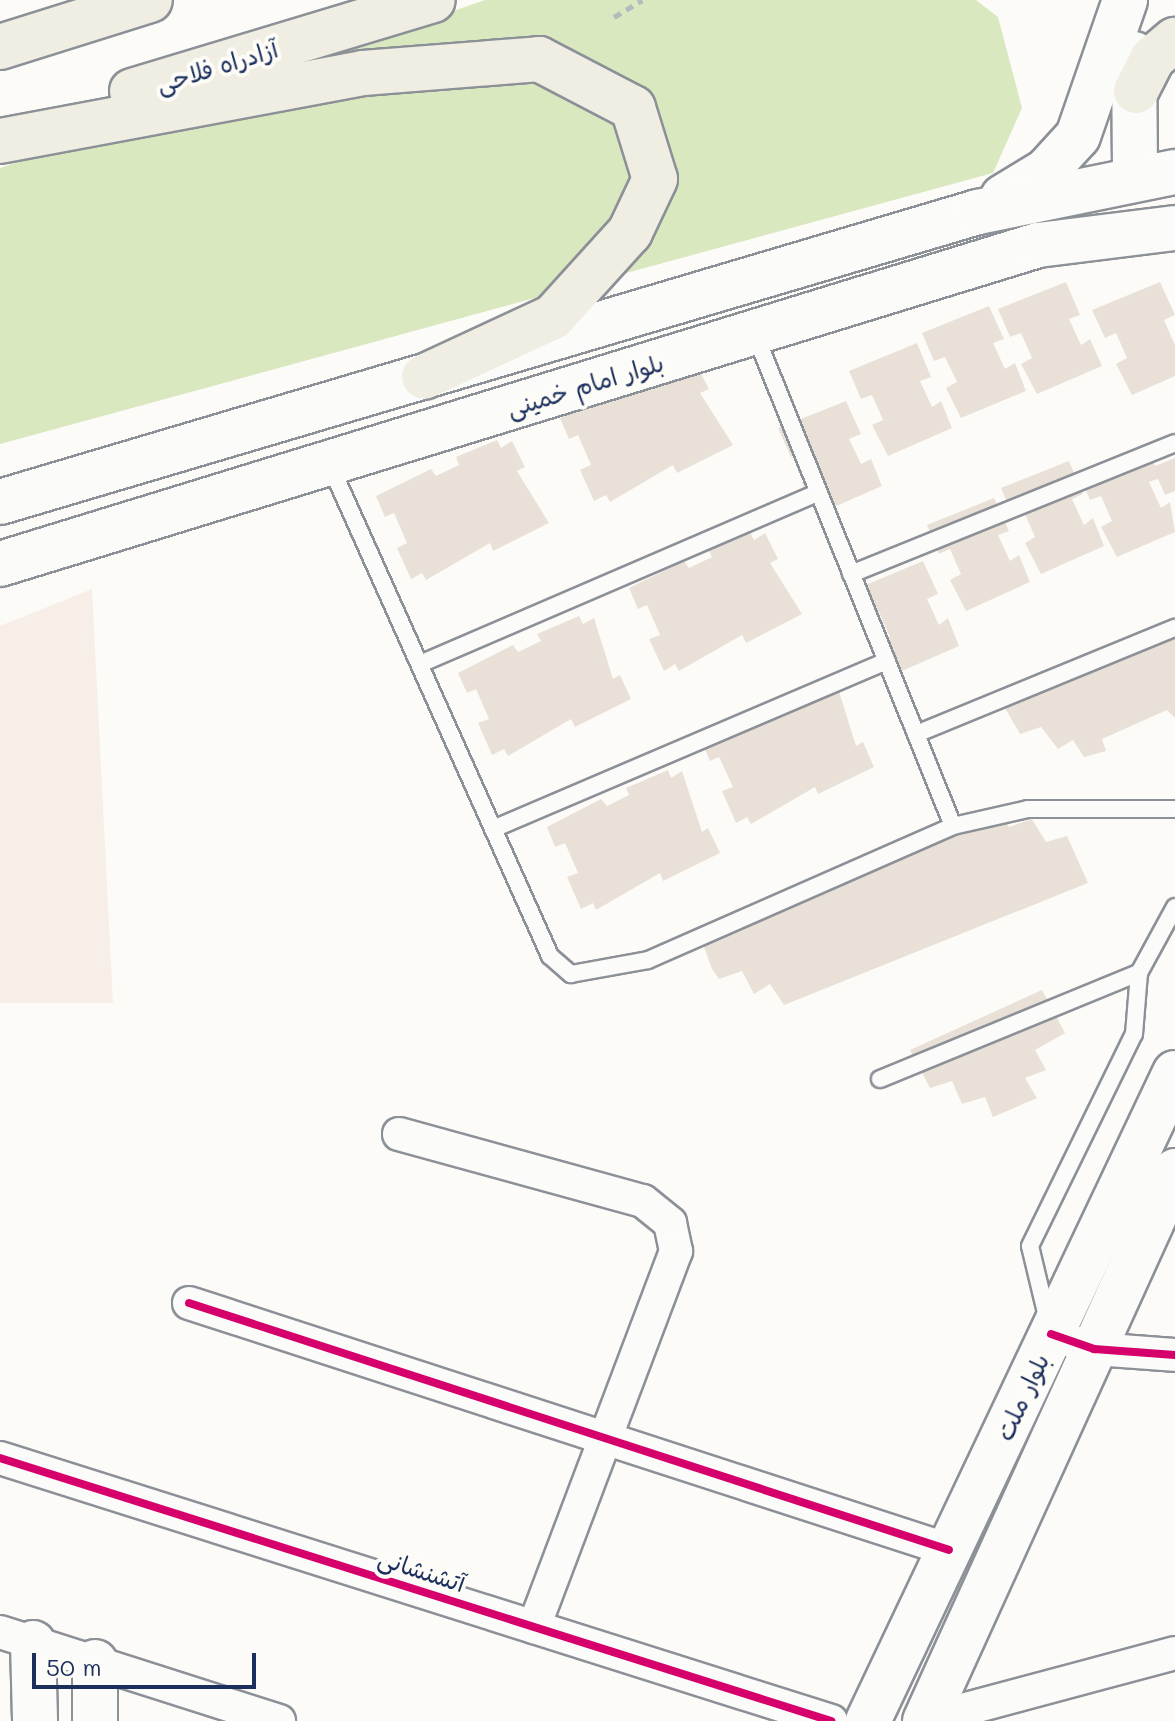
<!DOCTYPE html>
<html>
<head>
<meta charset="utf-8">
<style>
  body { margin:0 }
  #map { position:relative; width:1175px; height:1721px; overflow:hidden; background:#fcfbf8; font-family:Mali,"Playpen Sans Arabic",sans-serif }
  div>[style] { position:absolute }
  .built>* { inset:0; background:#f7efe7 }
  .green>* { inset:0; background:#dae8bf }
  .building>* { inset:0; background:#e9e1d8 }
  .path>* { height:5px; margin-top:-2.5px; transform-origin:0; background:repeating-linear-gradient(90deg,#b6b9bd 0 8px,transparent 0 14px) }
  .roads { filter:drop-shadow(2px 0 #8c9097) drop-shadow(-2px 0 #8c9097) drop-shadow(0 2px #8c9097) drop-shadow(0 -2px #8c9097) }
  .lane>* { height:16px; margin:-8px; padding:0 8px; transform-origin:8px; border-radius:8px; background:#fbfbf9 }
  .street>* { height:32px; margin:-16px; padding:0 16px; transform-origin:16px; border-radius:16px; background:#fbfbf9 }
  .secondary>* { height:44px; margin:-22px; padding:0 22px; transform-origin:22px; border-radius:22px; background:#fbfbf9 }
  .highway>* { height:44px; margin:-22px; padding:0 22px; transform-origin:22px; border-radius:22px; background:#f0ede2 }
  .cycleway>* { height:8px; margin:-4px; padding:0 4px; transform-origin:4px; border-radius:4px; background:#d6006c }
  span { translate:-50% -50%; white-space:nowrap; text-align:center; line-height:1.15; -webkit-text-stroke:8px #fdfcf7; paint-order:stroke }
  .street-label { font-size:24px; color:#1b2f5e }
  .scale { position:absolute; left:32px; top:1653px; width:224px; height:36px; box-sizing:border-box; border:4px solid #1b2f5e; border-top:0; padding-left:10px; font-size:24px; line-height:28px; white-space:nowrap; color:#1b2f5e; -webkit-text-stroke:6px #fdfcf7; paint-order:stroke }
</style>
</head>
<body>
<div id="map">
  <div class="built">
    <i style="clip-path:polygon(92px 589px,113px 1003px,0 1003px,0 626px)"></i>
  </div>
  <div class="green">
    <i style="clip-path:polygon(485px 0,976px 0,998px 17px,1022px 108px,993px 173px,0 444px,0 168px)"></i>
  </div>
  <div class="building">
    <i style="clip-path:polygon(1066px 282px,1080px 315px,1069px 319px,1081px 345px,1090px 339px,1102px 366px,1037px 394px,1021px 364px,1032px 358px,1021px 333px,1010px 337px,998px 309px)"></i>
    <i style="clip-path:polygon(1160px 282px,1175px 315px,1164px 320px,1175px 345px,1175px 376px,1132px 395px,1116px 364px,1127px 358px,1116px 333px,1105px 338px,1092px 310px)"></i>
    <i style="clip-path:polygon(989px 306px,1004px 339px,993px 343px,1005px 369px,1015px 363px,1026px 391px,961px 418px,946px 388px,957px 382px,945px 357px,934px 361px,922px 333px)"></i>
    <i style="clip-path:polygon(917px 343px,931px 377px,920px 381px,932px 407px,941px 401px,952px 428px,888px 456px,872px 425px,883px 420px,872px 395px,861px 399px,849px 371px)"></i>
    <i style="clip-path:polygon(696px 364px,709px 389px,700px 393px,733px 445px,677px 473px,673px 465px,610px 502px,606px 495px,594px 501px,580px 470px,591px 465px,578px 435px,569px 439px,560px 418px)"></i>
    <i style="clip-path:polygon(846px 401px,861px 434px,849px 439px,861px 464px,871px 459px,882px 486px,818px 514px,802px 483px,813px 477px,802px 452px,791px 457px,778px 428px)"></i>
    <i style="clip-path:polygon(497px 440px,501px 448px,512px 441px,525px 467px,517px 471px,549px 523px,493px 551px,490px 543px,426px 580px,422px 573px,411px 579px,397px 548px,407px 543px,394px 513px,385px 517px,376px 496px,431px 469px,436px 476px,459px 465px,456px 457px)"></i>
    <i style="clip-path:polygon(1145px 445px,1155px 466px,1175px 458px,1175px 491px,1165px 495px,1158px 479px,1149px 482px,1161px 508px,1170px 502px,1175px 532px,1117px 557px,1101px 527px,1112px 521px,1101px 496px,1090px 500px,1078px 472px)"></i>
    <i style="clip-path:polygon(1069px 461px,1083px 494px,1072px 499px,1084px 525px,1093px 518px,1104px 546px,1041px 574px,1025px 543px,1035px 537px,1024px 512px,1013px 517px,1001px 488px)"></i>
    <i style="clip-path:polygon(994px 498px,1009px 531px,998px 535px,1010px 561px,1019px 555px,1030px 582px,966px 611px,950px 580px,961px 574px,950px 549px,939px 554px,927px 525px)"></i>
    <i style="clip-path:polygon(750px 532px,754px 540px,765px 533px,778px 559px,770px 563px,802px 614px,746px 643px,742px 635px,679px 671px,675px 664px,664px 671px,649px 639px,660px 635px,647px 605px,638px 609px,629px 588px,684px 561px,689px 568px,712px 557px,708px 549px)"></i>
    <i style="clip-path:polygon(923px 561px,938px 594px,927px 599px,939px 625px,948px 618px,959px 646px,895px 674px,879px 643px,890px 637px,879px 612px,868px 617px,856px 589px)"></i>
    <i style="clip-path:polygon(579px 616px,583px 624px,594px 618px,613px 679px,620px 675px,631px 699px,575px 727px,571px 719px,508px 756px,504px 749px,492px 755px,478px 723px,489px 719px,476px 689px,467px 693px,458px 673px,513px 645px,518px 652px,541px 641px,537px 634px)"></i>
    <i style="clip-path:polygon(1175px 621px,1175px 718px,1167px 710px,1102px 739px,1106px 751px,1084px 757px,1073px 740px,1058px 749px,1041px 727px,1020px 734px,995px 691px)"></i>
    <i style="clip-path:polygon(837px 685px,856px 746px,863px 742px,874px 767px,818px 794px,815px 787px,751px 824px,747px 817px,736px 823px,722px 791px,733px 787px,719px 757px,710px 761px,701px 740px)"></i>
    <i style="clip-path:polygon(668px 770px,671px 778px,682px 771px,702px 832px,708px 828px,720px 853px,663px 881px,660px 873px,596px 910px,593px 903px,581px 909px,567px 877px,578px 873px,565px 843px,555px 847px,547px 827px,601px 799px,607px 806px,629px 795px,626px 788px)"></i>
    <i style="clip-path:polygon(1000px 807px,1009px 827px,1032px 819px,1046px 842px,1067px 836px,1088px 883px,784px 1005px,770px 984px,754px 994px,742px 971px,719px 979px,712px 969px,697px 928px)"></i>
    <i style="clip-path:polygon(1042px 990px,1065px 1033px,1035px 1050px,1046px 1070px,1025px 1078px,1037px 1098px,993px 1117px,985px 1097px,962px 1104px,952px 1081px,930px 1088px,910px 1050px)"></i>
  </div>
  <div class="path">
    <i style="left:614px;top:17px;width:33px;rotate:-31deg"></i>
  </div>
  <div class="roads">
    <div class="lane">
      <i style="left:755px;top:334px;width:530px;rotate:68.08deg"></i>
      <i style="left:330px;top:465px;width:538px;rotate:65.86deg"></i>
      <i style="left:550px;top:956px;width:28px;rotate:41deg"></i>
      <i style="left:571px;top:974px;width:78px;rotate:-10.3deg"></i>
      <i style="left:648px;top:960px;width:333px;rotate:-23.7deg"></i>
      <i style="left:953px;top:826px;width:77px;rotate:-12.8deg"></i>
      <i style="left:1028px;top:809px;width:147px"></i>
      <i style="left:851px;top:574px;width:349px;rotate:-22deg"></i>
      <i style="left:420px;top:664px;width:433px;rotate:-23.3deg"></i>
      <i style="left:916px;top:734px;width:280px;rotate:-22.3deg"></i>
      <i style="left:493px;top:829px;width:428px;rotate:-23.1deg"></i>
      <i style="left:880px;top:1079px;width:280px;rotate:-22.3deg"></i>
      <i style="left:1139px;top:973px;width:75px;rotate:-61.4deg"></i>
      <i style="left:1048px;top:1321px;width:77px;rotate:-103.5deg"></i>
      <i style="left:1030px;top:1246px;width:236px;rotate:-63.9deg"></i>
      <i style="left:1134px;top:1034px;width:61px;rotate:-85.3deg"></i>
    </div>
    <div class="street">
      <i style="left:399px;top:1134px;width:253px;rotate:15.4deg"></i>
      <i style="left:643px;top:1201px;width:35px;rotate:39deg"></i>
      <i style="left:670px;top:1223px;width:29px;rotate:78deg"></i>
      <i style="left:676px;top:1251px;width:402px;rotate:110.7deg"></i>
      <i style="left:189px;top:1303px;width:799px;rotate:18deg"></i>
      <i style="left:1051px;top:1334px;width:46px;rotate:19.2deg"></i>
      <i style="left:1094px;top:1349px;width:81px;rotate:4.2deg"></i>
      <i style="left:0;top:1458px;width:872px;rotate:17.56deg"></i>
      <i style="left:0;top:1632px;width:293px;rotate:17.7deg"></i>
      <i style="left:925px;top:1720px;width:259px;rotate:-15deg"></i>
    </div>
    <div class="secondary">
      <i style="left:1134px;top:54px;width:123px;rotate:89.5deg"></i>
      <i style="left:1003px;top:197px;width:50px;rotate:-31.2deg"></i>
      <i style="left:1046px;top:171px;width:47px;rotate:-47.6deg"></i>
      <i style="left:1078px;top:136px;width:144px;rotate:-70.9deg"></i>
      <i style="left:0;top:502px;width:1020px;rotate:-16.52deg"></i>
      <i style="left:978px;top:212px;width:201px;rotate:-11.5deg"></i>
      <i style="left:0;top:564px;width:1086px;rotate:-17.08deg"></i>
      <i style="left:1038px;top:245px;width:138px;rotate:-7.1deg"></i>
      <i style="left:33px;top:1643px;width:78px;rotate:88.5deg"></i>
      <i style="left:95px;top:1662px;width:59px;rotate:90deg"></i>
      <i style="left:868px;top:1721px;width:717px;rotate:-64.65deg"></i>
      <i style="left:925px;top:1721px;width:604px;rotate:-65.56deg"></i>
    </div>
    <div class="highway">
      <i style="left:0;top:47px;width:157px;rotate:-17.4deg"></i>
      <i style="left:132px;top:91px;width:314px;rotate:-16.8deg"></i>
      <i style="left:1136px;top:91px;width:36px;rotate:-63deg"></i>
      <i style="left:1152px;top:59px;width:30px;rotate:-40deg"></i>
      <i style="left:0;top:141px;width:369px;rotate:-10.6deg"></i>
      <i style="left:363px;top:73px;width:177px;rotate:-4.5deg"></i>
      <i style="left:539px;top:59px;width:106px;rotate:27.5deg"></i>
      <i style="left:633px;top:108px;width:74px;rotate:72.8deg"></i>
      <i style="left:655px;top:179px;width:59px;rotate:115.3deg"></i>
      <i style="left:630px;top:232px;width:115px;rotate:132.2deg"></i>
      <i style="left:553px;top:317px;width:142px;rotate:155.1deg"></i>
    </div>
  </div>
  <div class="cycleway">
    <i style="left:189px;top:1303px;width:799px;rotate:18deg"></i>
    <i style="left:1051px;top:1334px;width:46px;rotate:19.2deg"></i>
    <i style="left:1094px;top:1349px;width:81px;rotate:4.2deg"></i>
    <i style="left:0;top:1458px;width:872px;rotate:17.56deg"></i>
  </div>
  <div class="street-label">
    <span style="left:217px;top:66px;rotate:-17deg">آزادراه فلاحی</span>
    <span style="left:585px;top:385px;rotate:-17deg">بلوار امام خمینی</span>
    <span style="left:1022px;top:1397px;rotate:-65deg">بلوار ملت</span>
    <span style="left:422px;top:1570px;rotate:18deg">آتشنشانی</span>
  </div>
  <div class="scale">50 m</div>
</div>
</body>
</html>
